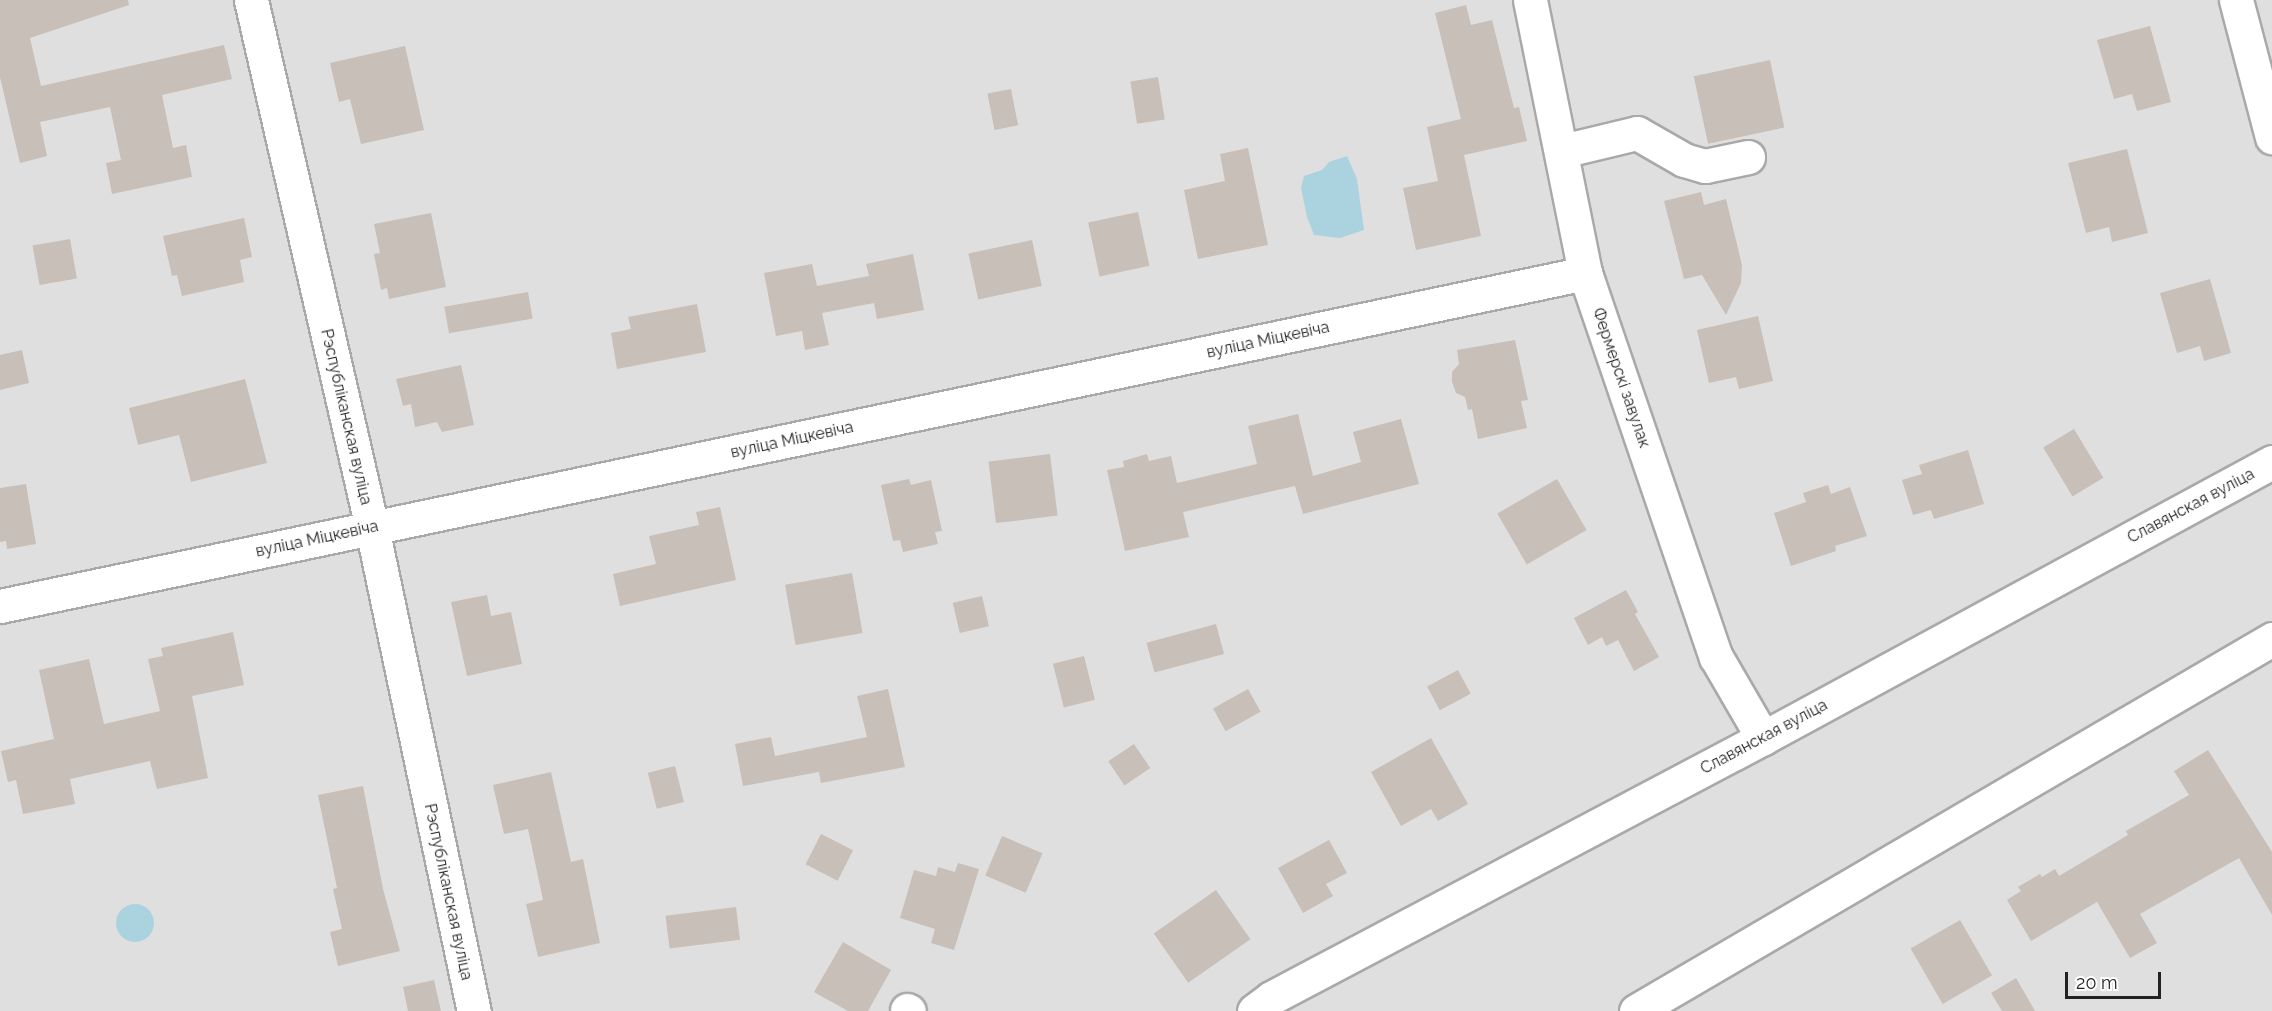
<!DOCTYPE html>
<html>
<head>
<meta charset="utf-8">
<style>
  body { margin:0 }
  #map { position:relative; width:2272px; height:1011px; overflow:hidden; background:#f2efe9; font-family:Raleway,sans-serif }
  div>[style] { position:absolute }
  .residential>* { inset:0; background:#e0dfdf; transform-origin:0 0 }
  .water>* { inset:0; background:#aad3df }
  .round { border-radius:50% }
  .building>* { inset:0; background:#c7bfb8; transform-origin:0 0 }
  .roads { filter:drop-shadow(2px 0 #a9a9a9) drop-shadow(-2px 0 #a9a9a9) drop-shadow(0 2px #a9a9a9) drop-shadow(0 -2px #a9a9a9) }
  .minor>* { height:33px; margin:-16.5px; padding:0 16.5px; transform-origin:16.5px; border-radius:16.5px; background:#fff }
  span { translate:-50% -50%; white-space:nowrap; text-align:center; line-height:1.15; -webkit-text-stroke:4.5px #fff; paint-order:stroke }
  .street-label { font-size:16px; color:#222 }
  .scale { position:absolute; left:2065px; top:972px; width:96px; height:27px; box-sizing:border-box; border:3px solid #222; border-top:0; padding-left:8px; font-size:18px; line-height:21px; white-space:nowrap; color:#222; -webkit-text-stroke:4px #fff; paint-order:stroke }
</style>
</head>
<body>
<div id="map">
  <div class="residential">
    <i style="left:0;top:0;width:2272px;height:1011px"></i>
  </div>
  <div class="water">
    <i style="clip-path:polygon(1347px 156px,1357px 179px,1364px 230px,1340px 238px,1314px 235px,1307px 217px,1301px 188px,1304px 176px,1322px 170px,1329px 162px)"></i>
    <i class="round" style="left:116px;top:904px;width:38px;height:38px"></i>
  </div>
  <div class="building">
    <i style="clip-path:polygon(0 0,128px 0,129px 5px,30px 38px,41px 86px,224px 45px,232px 79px,162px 95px,173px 148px,186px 145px,192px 177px,112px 194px,106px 163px,121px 160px,110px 107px,40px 122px,47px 156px,20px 163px,0 77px)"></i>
    <i style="clip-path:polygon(1466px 5px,1471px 25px,1492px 20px,1514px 108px,1519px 107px,1527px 141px,1464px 155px,1481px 236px,1416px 250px,1403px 188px,1438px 181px,1427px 127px,1461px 119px,1435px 13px)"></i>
    <i style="clip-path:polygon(2150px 26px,2171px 102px,2137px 111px,2132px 94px,2114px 99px,2097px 40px)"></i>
    <i style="clip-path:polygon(405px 46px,424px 130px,361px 144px,350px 99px,339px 102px,330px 63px)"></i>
    <i style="left:1770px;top:60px;width:69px;height:78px;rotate:78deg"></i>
    <i style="left:1158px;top:77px;width:43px;height:28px;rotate:81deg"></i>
    <i style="left:1011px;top:89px;width:37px;height:24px;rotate:79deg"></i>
    <i style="clip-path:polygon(1248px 148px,1268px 245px,1198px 259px,1184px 190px,1225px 181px,1220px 154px)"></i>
    <i style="clip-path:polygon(2127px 149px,2148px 233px,2112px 242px,2109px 227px,2086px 233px,2068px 163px)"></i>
    <i style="clip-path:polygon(1701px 192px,1704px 205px,1726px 199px,1742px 265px,1741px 283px,1726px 315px,1702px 275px,1684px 279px,1664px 201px)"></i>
    <i style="left:1138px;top:212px;width:55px;height:51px;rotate:78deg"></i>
    <i style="clip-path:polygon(431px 213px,446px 287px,389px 299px,387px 288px,381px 290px,374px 254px,380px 253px,374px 224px)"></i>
    <i style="clip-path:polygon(244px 218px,252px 257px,240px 260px,244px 282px,182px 296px,177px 275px,172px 276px,163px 236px)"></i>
    <i style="left:70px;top:239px;width:40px;height:38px;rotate:80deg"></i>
    <i style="left:1032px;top:240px;width:47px;height:65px;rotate:78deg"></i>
    <i style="clip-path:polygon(913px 254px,924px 310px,877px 319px,874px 303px,822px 313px,829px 345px,805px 350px,802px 331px,776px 336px,764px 273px,812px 264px,817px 286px,869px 276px,866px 264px)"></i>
    <i style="clip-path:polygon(2210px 279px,2231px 353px,2204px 361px,2200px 346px,2177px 353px,2160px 293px)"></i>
    <i style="left:528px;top:292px;width:27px;height:85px;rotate:80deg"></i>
    <i style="clip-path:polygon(697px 304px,706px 352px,617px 369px,611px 333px,631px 329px,628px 317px)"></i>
    <i style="clip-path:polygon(1758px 316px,1773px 381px,1739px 389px,1736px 377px,1709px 383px,1697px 330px)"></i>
    <i style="clip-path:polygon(1515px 340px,1528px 400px,1521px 401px,1527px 428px,1478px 439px,1472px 409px,1468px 410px,1465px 397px,1456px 393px,1452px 382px,1452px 372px,1459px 364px,1457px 350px)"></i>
    <i style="clip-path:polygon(22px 350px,29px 383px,0 390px,0 355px)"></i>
    <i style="clip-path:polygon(461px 365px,474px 425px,442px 432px,437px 422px,415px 427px,411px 404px,403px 406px,396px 379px)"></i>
    <i style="clip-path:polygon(245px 379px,267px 463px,191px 482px,179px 435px,138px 445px,129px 408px)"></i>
    <i style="clip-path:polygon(1298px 414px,1313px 476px,1361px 462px,1353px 432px,1401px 419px,1419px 484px,1303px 514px,1295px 486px,1183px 512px,1189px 537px,1125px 551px,1107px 470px,1124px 467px,1123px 461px,1147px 454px,1149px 461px,1171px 456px,1177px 483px,1257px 464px,1248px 426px)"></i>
    <i style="left:2074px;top:429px;width:57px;height:36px;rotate:59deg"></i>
    <i style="clip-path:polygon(1968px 450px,1984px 504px,1934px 519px,1931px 510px,1913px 515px,1902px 480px,1922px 474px,1919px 465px)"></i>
    <i style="left:1050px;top:454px;width:62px;height:62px;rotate:83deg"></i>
    <i style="clip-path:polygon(909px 479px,911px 485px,931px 480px,942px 531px,935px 532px,938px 544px,903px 552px,900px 540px,893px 541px,881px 485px)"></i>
    <i style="left:1557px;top:479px;width:59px;height:69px;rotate:60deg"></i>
    <i style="clip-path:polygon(26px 484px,36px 544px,7px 549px,6px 541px,0 542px,0 488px)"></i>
    <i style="clip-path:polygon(1828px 485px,1831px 494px,1850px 487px,1867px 536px,1835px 546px,1836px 551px,1791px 566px,1774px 513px,1806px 502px,1803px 493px)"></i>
    <i style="clip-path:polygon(720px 507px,736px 580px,620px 606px,613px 574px,656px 564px,649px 536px,699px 525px,696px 512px)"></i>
    <i style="left:852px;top:573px;width:61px;height:68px;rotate:80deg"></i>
    <i style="clip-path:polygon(1626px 590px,1638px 612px,1635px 614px,1659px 657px,1634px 671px,1618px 640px,1606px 646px,1602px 637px,1588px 645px,1574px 618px)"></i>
    <i style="clip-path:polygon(487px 595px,491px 616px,511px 612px,522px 664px,467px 676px,451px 602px)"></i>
    <i style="left:982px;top:596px;width:31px;height:30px;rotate:77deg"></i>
    <i style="left:1216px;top:624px;width:31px;height:72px;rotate:75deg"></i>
    <i style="clip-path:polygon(233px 632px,244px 685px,192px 696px,208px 778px,157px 789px,150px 761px,70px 779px,75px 804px,23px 814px,16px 780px,8px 782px,1px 751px,54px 739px,39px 670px,89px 659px,104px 724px,160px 711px,148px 659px,163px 656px,161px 648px)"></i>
    <i style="left:1084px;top:656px;width:45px;height:32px;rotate:76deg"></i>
    <i style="left:1458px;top:670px;width:27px;height:35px;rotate:62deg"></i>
    <i style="clip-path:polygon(888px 689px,905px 767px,821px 783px,819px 772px,743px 786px,735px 744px,771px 737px,775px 756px,867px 737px,857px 696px)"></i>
    <i style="left:1248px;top:689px;width:26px;height:40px;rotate:61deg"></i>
    <i style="clip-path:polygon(1431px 738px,1468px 804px,1438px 821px,1431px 809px,1401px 826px,1371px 772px)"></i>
    <i style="left:1134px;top:744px;width:29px;height:31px;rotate:56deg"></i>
    <i style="clip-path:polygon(2208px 750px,2272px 852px,2272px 915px,2239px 858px,2140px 914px,2157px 943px,2130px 958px,2097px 902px,2031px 941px,2007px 900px,2021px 891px,2018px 887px,2040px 874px,2042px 877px,2055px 869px,2059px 876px,2128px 835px,2126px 831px,2189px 795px,2174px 771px)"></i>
    <i style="left:675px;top:766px;width:37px;height:28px;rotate:76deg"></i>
    <i style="clip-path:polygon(551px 772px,571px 862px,583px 859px,600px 943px,538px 957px,526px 904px,543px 900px,528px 829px,504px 834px,493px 785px)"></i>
    <i style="clip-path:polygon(363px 786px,383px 889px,400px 951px,338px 966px,330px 932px,342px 929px,333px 889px,337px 888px,318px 795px)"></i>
    <i style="left:821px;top:834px;width:36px;height:34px;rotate:27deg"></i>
    <i style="left:1002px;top:836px;width:44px;height:43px;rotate:23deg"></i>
    <i style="clip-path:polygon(1329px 840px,1347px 873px,1326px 884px,1333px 896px,1303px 913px,1278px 868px)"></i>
    <i style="clip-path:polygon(958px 863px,979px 869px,954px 950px,931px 943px,935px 929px,900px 918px,914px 870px,936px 876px,938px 867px,955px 872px)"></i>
    <i style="left:1216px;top:890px;width:60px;height:76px;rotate:55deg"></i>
    <i style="left:736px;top:907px;width:33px;height:71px;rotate:83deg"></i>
    <i style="left:1960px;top:920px;width:64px;height:57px;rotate:60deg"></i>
    <i style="clip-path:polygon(843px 942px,891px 970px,868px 1011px,848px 1011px,814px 992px)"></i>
    <i style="clip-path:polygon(2016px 978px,2035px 1011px,2002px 1011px,1991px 993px)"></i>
    <i style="clip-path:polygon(434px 980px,441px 1011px,408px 1011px,403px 987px)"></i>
  </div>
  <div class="roads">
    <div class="minor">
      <i style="left:251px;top:0;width:542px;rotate:77.09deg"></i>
      <i style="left:372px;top:528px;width:494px;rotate:78.1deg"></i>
      <i style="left:1530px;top:0;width:278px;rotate:78.6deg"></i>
      <i style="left:1585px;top:273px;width:406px;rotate:71.2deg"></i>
      <i style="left:1716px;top:657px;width:94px;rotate:59.9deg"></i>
      <i style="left:2236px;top:0;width:142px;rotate:75.3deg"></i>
      <i style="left:1562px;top:151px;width:77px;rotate:-13.5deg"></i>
      <i style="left:1637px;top:133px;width:54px;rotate:29.9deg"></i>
      <i style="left:1684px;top:160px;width:22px;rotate:16deg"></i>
      <i style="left:1705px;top:166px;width:44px;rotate:-11.8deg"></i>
      <i style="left:0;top:606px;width:1620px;rotate:-11.86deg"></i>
      <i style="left:907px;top:1010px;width:2px;rotate:27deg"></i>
      <i style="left:1254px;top:1011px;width:21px;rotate:-37deg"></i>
      <i style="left:1271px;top:998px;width:556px;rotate:-27.85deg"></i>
      <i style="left:1763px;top:738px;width:579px;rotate:-28.47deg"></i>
      <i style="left:1636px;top:1011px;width:737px;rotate:-30.32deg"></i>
    </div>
  </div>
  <div class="street-label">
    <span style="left:1268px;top:340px;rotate:-12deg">вуліца Міцкевіча</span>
    <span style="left:1621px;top:378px;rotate:71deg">Фермерскі завулак</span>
    <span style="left:346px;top:417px;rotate:77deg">Рэспубліканская вуліца</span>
    <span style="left:792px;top:440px;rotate:-12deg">вуліца Міцкевіча</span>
    <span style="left:2191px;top:506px;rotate:-28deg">Славянская вуліца</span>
    <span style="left:317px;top:539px;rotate:-12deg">вуліца Міцкевіча</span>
    <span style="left:1764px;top:737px;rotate:-28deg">Славянская вуліца</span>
    <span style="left:448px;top:892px;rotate:78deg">Рэспубліканская вуліца</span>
  </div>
  <div class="scale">20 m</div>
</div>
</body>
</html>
